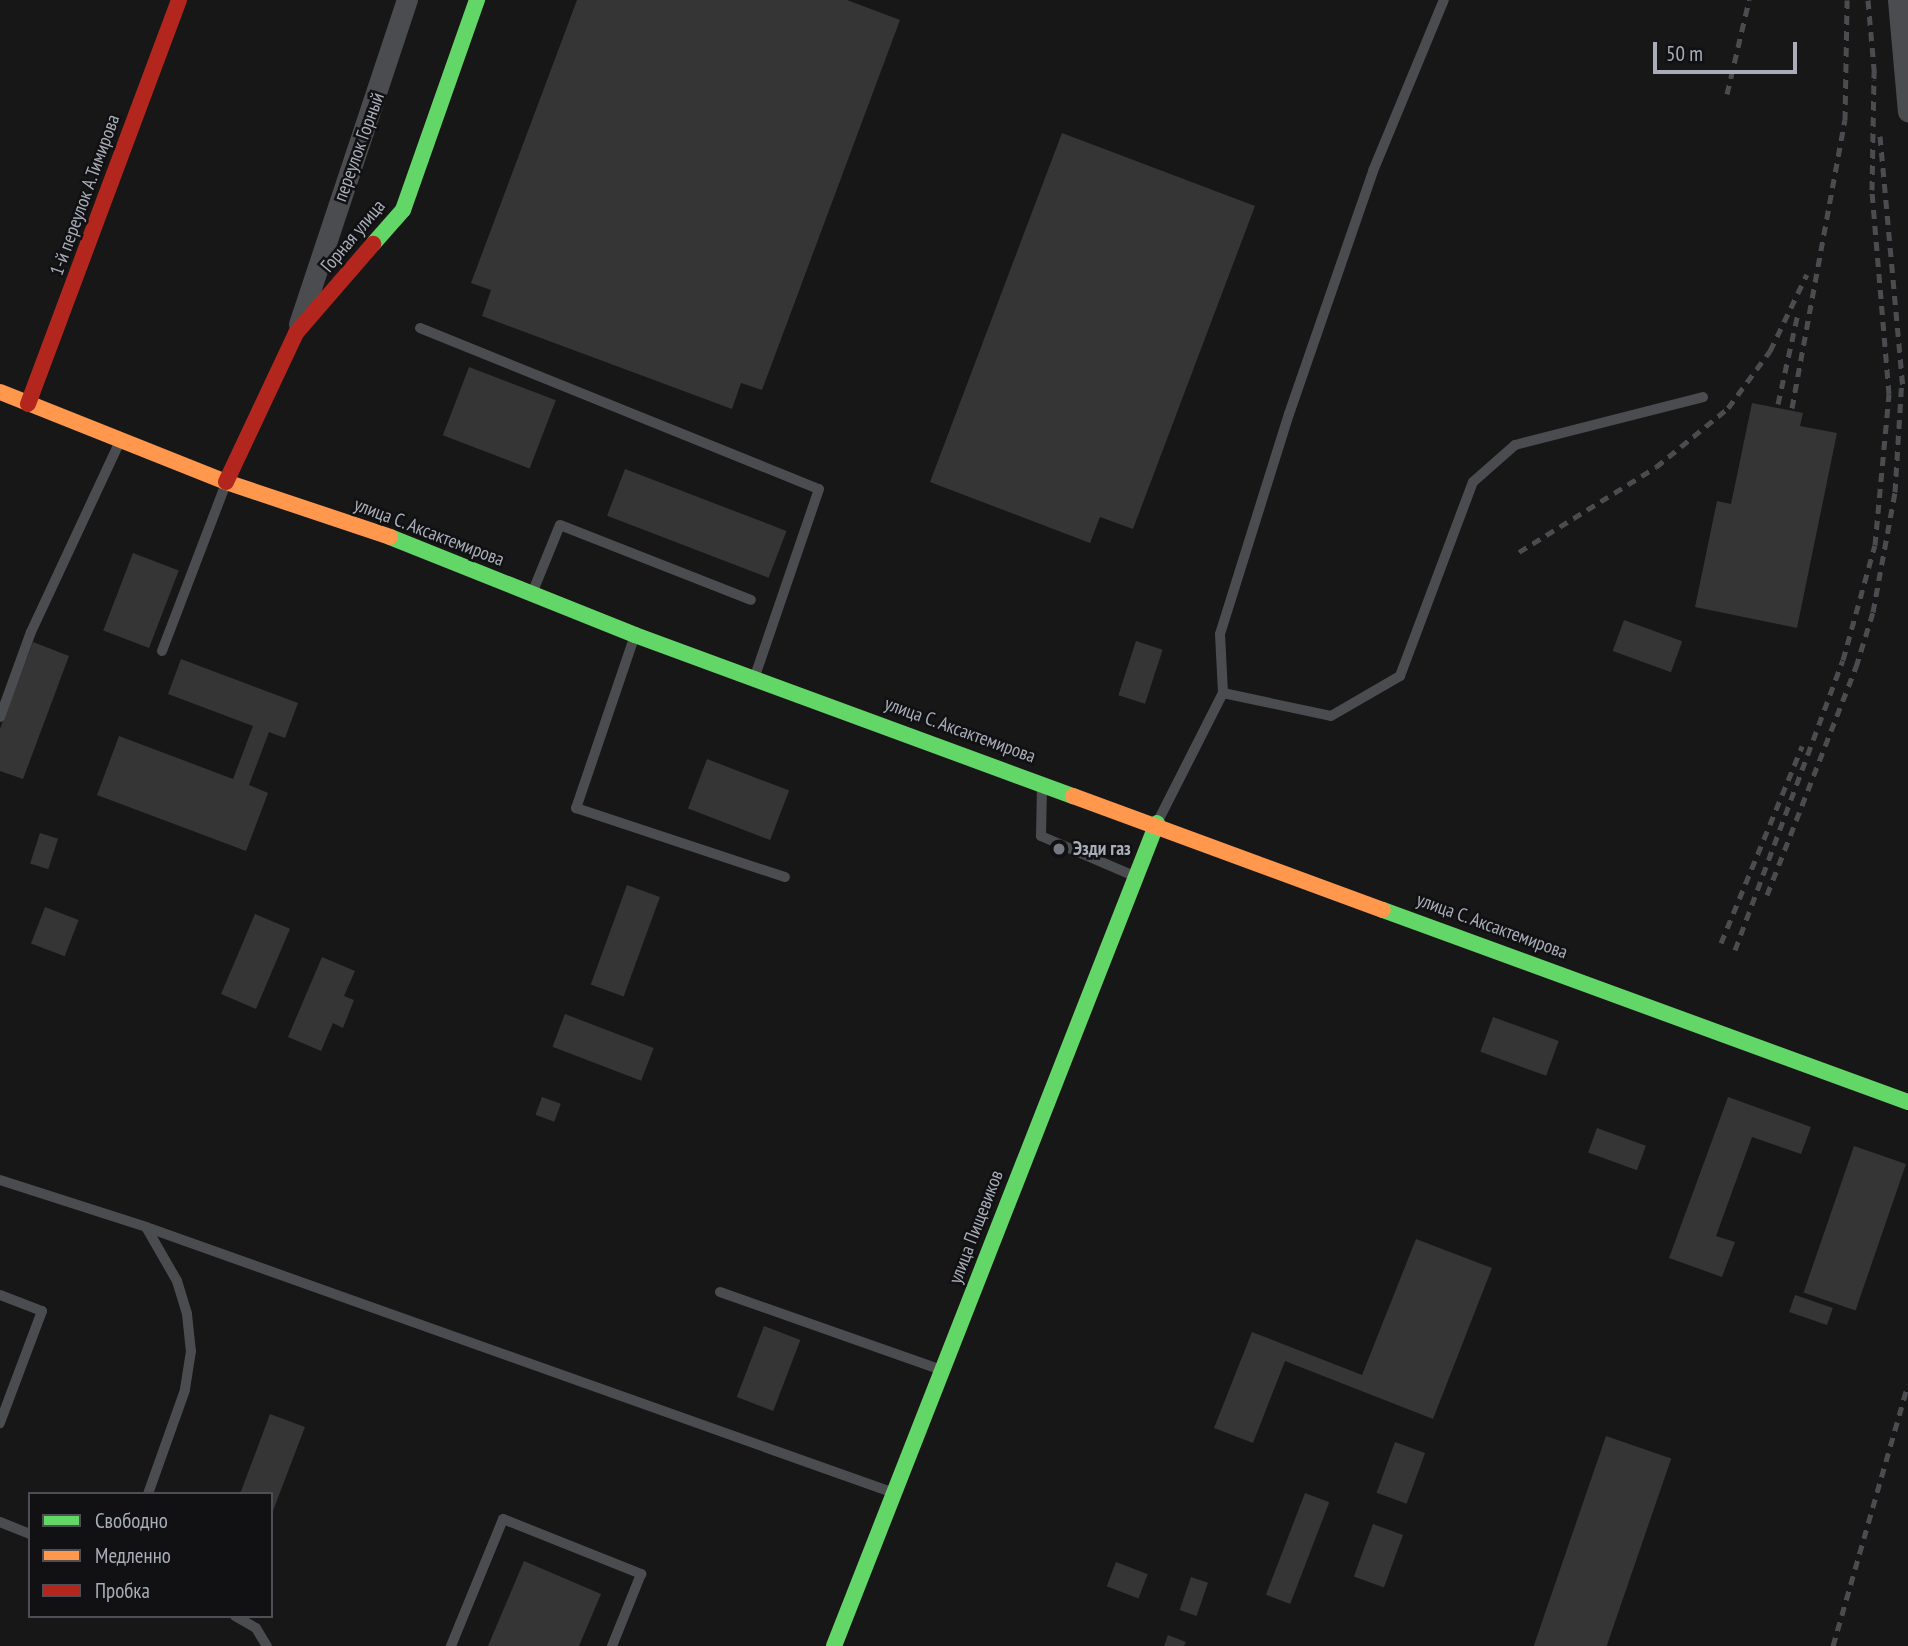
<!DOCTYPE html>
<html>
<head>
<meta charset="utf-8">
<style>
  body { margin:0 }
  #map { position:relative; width:1908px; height:1646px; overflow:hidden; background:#171717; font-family:"PT Sans Narrow",sans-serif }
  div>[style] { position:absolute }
  .building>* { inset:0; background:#353536; transform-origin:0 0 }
  .lane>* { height:10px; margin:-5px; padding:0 5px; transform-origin:5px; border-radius:5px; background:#4b4c50 }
  .street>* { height:21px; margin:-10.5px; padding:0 10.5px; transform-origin:10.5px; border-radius:10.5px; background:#4b4c50 }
  .fast>* { height:16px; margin:-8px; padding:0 8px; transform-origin:8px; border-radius:8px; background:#63d668 }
  .slow>* { height:16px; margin:-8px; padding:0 8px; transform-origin:8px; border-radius:8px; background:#ff974d }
  .jam>* { height:16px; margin:-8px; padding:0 8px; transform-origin:8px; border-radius:8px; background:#b3261e }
  .rail>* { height:5px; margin-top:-2.5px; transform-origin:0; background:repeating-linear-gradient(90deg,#4b4c4f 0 9px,transparent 0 16px) }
  .dots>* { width:19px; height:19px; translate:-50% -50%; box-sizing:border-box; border:4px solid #111113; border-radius:50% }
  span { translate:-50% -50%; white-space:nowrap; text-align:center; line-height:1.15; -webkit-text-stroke:5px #111113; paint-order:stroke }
  .street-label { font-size:19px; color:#a8adb8 }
  .poi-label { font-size:19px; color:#a8adb8; font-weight:700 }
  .left { translate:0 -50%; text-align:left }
  .legend { position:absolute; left:28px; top:1492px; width:245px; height:126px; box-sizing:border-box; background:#111113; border:2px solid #4d4f55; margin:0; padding:9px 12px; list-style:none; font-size:21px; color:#a8adb8 }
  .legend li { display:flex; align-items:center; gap:14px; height:35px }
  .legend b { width:35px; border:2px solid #4d4f55 }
  .scale { position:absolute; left:1653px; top:42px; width:144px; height:32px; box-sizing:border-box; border:4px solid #a8adb8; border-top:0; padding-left:9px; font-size:21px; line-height:24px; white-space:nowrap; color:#a8adb8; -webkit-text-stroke:5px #111113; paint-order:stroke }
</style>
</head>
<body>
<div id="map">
  <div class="building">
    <i style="clip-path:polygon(577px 0,847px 0,900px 20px,762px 390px,741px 383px,732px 409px,482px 316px,491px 290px,471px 283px)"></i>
    <i style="clip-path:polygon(1062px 133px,1255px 206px,1133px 529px,1100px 517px,1090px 543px,930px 482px)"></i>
    <i style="left:469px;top:367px;width:93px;height:73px;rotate:21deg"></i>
    <i style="clip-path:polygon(1752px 403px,1803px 413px,1800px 426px,1837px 433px,1797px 628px,1695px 607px,1717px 501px,1731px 504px)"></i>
    <i style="left:625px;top:469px;width:173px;height:50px;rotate:21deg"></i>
    <i style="left:133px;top:553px;width:49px;height:83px;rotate:21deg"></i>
    <i style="left:1624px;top:620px;width:62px;height:33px;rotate:20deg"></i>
    <i style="left:1136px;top:641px;width:28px;height:57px;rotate:18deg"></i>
    <i style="clip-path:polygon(33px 642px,69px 656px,23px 779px,0 771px,0 729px)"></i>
    <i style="clip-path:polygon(181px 659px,298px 703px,285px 738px,269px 732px,249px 785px,268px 793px,246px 851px,97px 795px,119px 736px,233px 779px,253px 726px,168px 694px)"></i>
    <i style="left:707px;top:759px;width:88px;height:53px;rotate:21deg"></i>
    <i style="left:40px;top:833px;width:19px;height:32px;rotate:18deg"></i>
    <i style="left:627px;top:885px;width:35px;height:106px;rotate:20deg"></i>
    <i style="left:45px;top:907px;width:36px;height:39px;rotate:21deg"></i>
    <i style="left:255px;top:914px;width:38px;height:87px;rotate:23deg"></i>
    <i style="clip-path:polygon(322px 957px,355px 971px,344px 996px,354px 1000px,343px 1028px,333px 1023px,321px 1051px,288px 1037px)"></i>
    <i style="left:565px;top:1014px;width:95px;height:35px;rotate:21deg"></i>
    <i style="left:1493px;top:1017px;width:70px;height:37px;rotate:20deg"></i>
    <i style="left:542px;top:1097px;width:20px;height:19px;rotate:20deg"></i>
    <i style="clip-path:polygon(1728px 1097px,1811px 1127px,1801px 1154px,1752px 1137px,1716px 1236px,1735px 1242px,1722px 1277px,1669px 1258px)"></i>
    <i style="left:1597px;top:1128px;width:52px;height:26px;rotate:20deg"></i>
    <i style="left:1854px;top:1146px;width:55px;height:155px;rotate:19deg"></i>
    <i style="clip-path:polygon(1416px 1239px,1492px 1268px,1433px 1419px,1285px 1361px,1253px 1443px,1214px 1428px,1252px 1332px,1362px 1375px)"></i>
    <i style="left:1795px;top:1295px;width:40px;height:18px;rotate:19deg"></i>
    <i style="left:764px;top:1326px;width:39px;height:76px;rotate:21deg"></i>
    <i style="clip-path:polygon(270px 1414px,305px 1427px,271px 1516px,271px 1494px,240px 1494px)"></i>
    <i style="left:1606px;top:1436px;width:69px;height:223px;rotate:19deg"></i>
    <i style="left:1395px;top:1442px;width:32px;height:54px;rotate:20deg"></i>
    <i style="left:1305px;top:1493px;width:26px;height:109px;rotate:21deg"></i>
    <i style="left:1373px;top:1524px;width:32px;height:56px;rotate:20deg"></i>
    <i style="clip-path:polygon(524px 1561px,601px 1594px,579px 1646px,488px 1646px)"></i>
    <i style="left:1116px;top:1562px;width:34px;height:26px;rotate:21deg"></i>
    <i style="left:1191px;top:1577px;width:18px;height:35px;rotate:19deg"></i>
    <i style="clip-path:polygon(1168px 1635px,1186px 1642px,1184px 1646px,1164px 1646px)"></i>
  </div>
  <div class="lane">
    <i style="left:420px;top:328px;width:430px;rotate:22deg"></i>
    <i style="left:819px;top:489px;width:198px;rotate:108.9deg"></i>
    <i style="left:533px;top:591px;width:71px;rotate:-67.8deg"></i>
    <i style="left:560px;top:525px;width:205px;rotate:21.4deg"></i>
    <i style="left:635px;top:635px;width:183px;rotate:108.8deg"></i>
    <i style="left:576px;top:808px;width:220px;rotate:18.3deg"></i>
    <i style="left:162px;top:651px;width:180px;rotate:-69.1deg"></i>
    <i style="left:1223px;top:693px;width:110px;rotate:12deg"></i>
    <i style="left:1331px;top:716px;width:80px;rotate:-30.1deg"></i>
    <i style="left:1400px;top:676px;width:207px;rotate:-69.4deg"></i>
    <i style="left:1473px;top:482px;width:56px;rotate:-41.4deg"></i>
    <i style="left:1515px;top:445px;width:194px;rotate:-14.3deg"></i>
    <i style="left:0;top:717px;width:90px;rotate:-70deg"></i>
    <i style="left:31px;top:632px;width:211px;rotate:-65deg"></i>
    <i style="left:1042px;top:785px;width:51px;rotate:91.1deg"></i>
    <i style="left:1041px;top:836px;width:101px;rotate:23.3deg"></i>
    <i style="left:1158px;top:821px;width:144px;rotate:-63.1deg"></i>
    <i style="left:1223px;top:693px;width:59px;rotate:-92.9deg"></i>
    <i style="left:1220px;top:634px;width:231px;rotate:-72.6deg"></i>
    <i style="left:1289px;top:414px;width:257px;rotate:-70.9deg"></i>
    <i style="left:1373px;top:171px;width:185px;rotate:-67.5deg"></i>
    <i style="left:0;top:1180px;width:153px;rotate:17.8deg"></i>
    <i style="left:146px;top:1227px;width:791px;rotate:19.58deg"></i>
    <i style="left:146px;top:1227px;width:62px;rotate:60.1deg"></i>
    <i style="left:177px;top:1281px;width:34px;rotate:73deg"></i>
    <i style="left:187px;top:1314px;width:37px;rotate:84deg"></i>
    <i style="left:191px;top:1351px;width:39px;rotate:99deg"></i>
    <i style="left:185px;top:1390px;width:110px;rotate:109.6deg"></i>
    <i style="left:720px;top:1292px;width:235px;rotate:19.4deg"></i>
    <i style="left:0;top:1295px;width:45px;rotate:20.9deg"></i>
    <i style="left:42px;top:1311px;width:120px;rotate:110.6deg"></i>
    <i style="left:0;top:1522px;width:32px;rotate:22deg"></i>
    <i style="left:235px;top:1616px;width:24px;rotate:30deg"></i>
    <i style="left:256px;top:1628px;width:21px;rotate:59deg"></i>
    <i style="left:451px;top:1646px;width:137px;rotate:-67.7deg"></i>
    <i style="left:503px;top:1519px;width:149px;rotate:21.7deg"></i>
    <i style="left:641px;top:1574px;width:78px;rotate:111.9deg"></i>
  </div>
  <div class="street">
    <i style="left:1898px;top:0;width:112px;rotate:84.9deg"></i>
    <i style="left:299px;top:324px;width:342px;rotate:-71.6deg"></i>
  </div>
  <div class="fast">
    <i style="left:373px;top:244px;width:45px;rotate:-48.6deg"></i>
    <i style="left:403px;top:210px;width:223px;rotate:-70.6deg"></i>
    <i style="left:390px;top:537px;width:264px;rotate:21.8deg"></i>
    <i style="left:635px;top:635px;width:467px;rotate:20.2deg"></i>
    <i style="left:1383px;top:910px;width:559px;rotate:20.09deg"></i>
    <i style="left:834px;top:1646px;width:884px;rotate:-68.57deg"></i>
  </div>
  <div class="slow">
    <i style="left:0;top:392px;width:243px;rotate:21.7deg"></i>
    <i style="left:226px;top:482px;width:173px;rotate:18.5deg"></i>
    <i style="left:1073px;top:796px;width:330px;rotate:20.2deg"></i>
  </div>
  <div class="jam">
    <i style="left:28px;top:404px;width:431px;rotate:-69.5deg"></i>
    <i style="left:226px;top:482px;width:165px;rotate:-64.8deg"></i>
    <i style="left:296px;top:333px;width:118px;rotate:-49.1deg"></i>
  </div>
  <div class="rail">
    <i style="left:1868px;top:0;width:80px;rotate:85deg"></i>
    <i style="left:1727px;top:94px;width:97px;rotate:-76.8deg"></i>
    <i style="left:1880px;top:136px;width:252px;rotate:84.8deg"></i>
    <i style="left:1778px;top:404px;width:93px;rotate:-77.6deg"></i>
    <i style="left:1792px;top:408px;width:293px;rotate:-79.6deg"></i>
    <i style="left:1845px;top:120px;width:120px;rotate:-89deg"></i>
    <i style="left:1519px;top:552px;width:161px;rotate:-31.8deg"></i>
    <i style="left:1656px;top:467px;width:93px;rotate:-39.3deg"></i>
    <i style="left:1728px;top:408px;width:71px;rotate:-53.6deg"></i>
    <i style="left:1770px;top:351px;width:85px;rotate:-64.3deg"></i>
    <i style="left:1767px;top:895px;width:245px;rotate:-68.7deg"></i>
    <i style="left:1856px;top:667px;width:58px;rotate:-72.8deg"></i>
    <i style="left:1873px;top:612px;width:122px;rotate:-79.6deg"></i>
    <i style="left:1895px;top:492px;width:113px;rotate:-86.5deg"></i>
    <i style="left:1721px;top:943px;width:213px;rotate:-67.6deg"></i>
    <i style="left:1735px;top:950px;width:309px;rotate:-69.6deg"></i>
    <i style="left:1843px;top:660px;width:119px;rotate:-74.5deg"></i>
    <i style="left:1875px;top:545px;width:152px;rotate:-84.7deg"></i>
    <i style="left:1889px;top:394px;width:205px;rotate:-94.8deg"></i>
    <i style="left:1872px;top:190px;width:118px;rotate:-89deg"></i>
    <i style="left:1833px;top:1646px;width:272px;rotate:-74deg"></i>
  </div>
  <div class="dots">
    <i style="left:1059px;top:849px;background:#757880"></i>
  </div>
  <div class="street-label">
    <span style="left:359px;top:147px;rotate:-70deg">переулок Горный</span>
    <span style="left:85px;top:195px;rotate:-70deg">1-й переулок А.Тимирова</span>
    <span style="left:353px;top:236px;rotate:-50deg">Горная улица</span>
    <span style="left:429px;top:532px;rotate:21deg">улица С. Аксактемирова</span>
    <span style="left:960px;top:730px;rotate:20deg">улица С. Аксактемирова</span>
    <span style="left:1492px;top:926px;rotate:20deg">улица С. Аксактемирова</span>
    <span style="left:976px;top:1227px;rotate:-69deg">улица Пищевиков</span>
  </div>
  <div class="poi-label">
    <span class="left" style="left:1073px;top:849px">Эзди газ</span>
  </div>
  <ul class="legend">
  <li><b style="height:9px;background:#63d668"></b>Свободно</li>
  <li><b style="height:9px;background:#ff974d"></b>Медленно</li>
  <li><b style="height:9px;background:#b3261e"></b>Пробка</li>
  </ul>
  <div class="scale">50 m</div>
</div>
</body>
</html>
